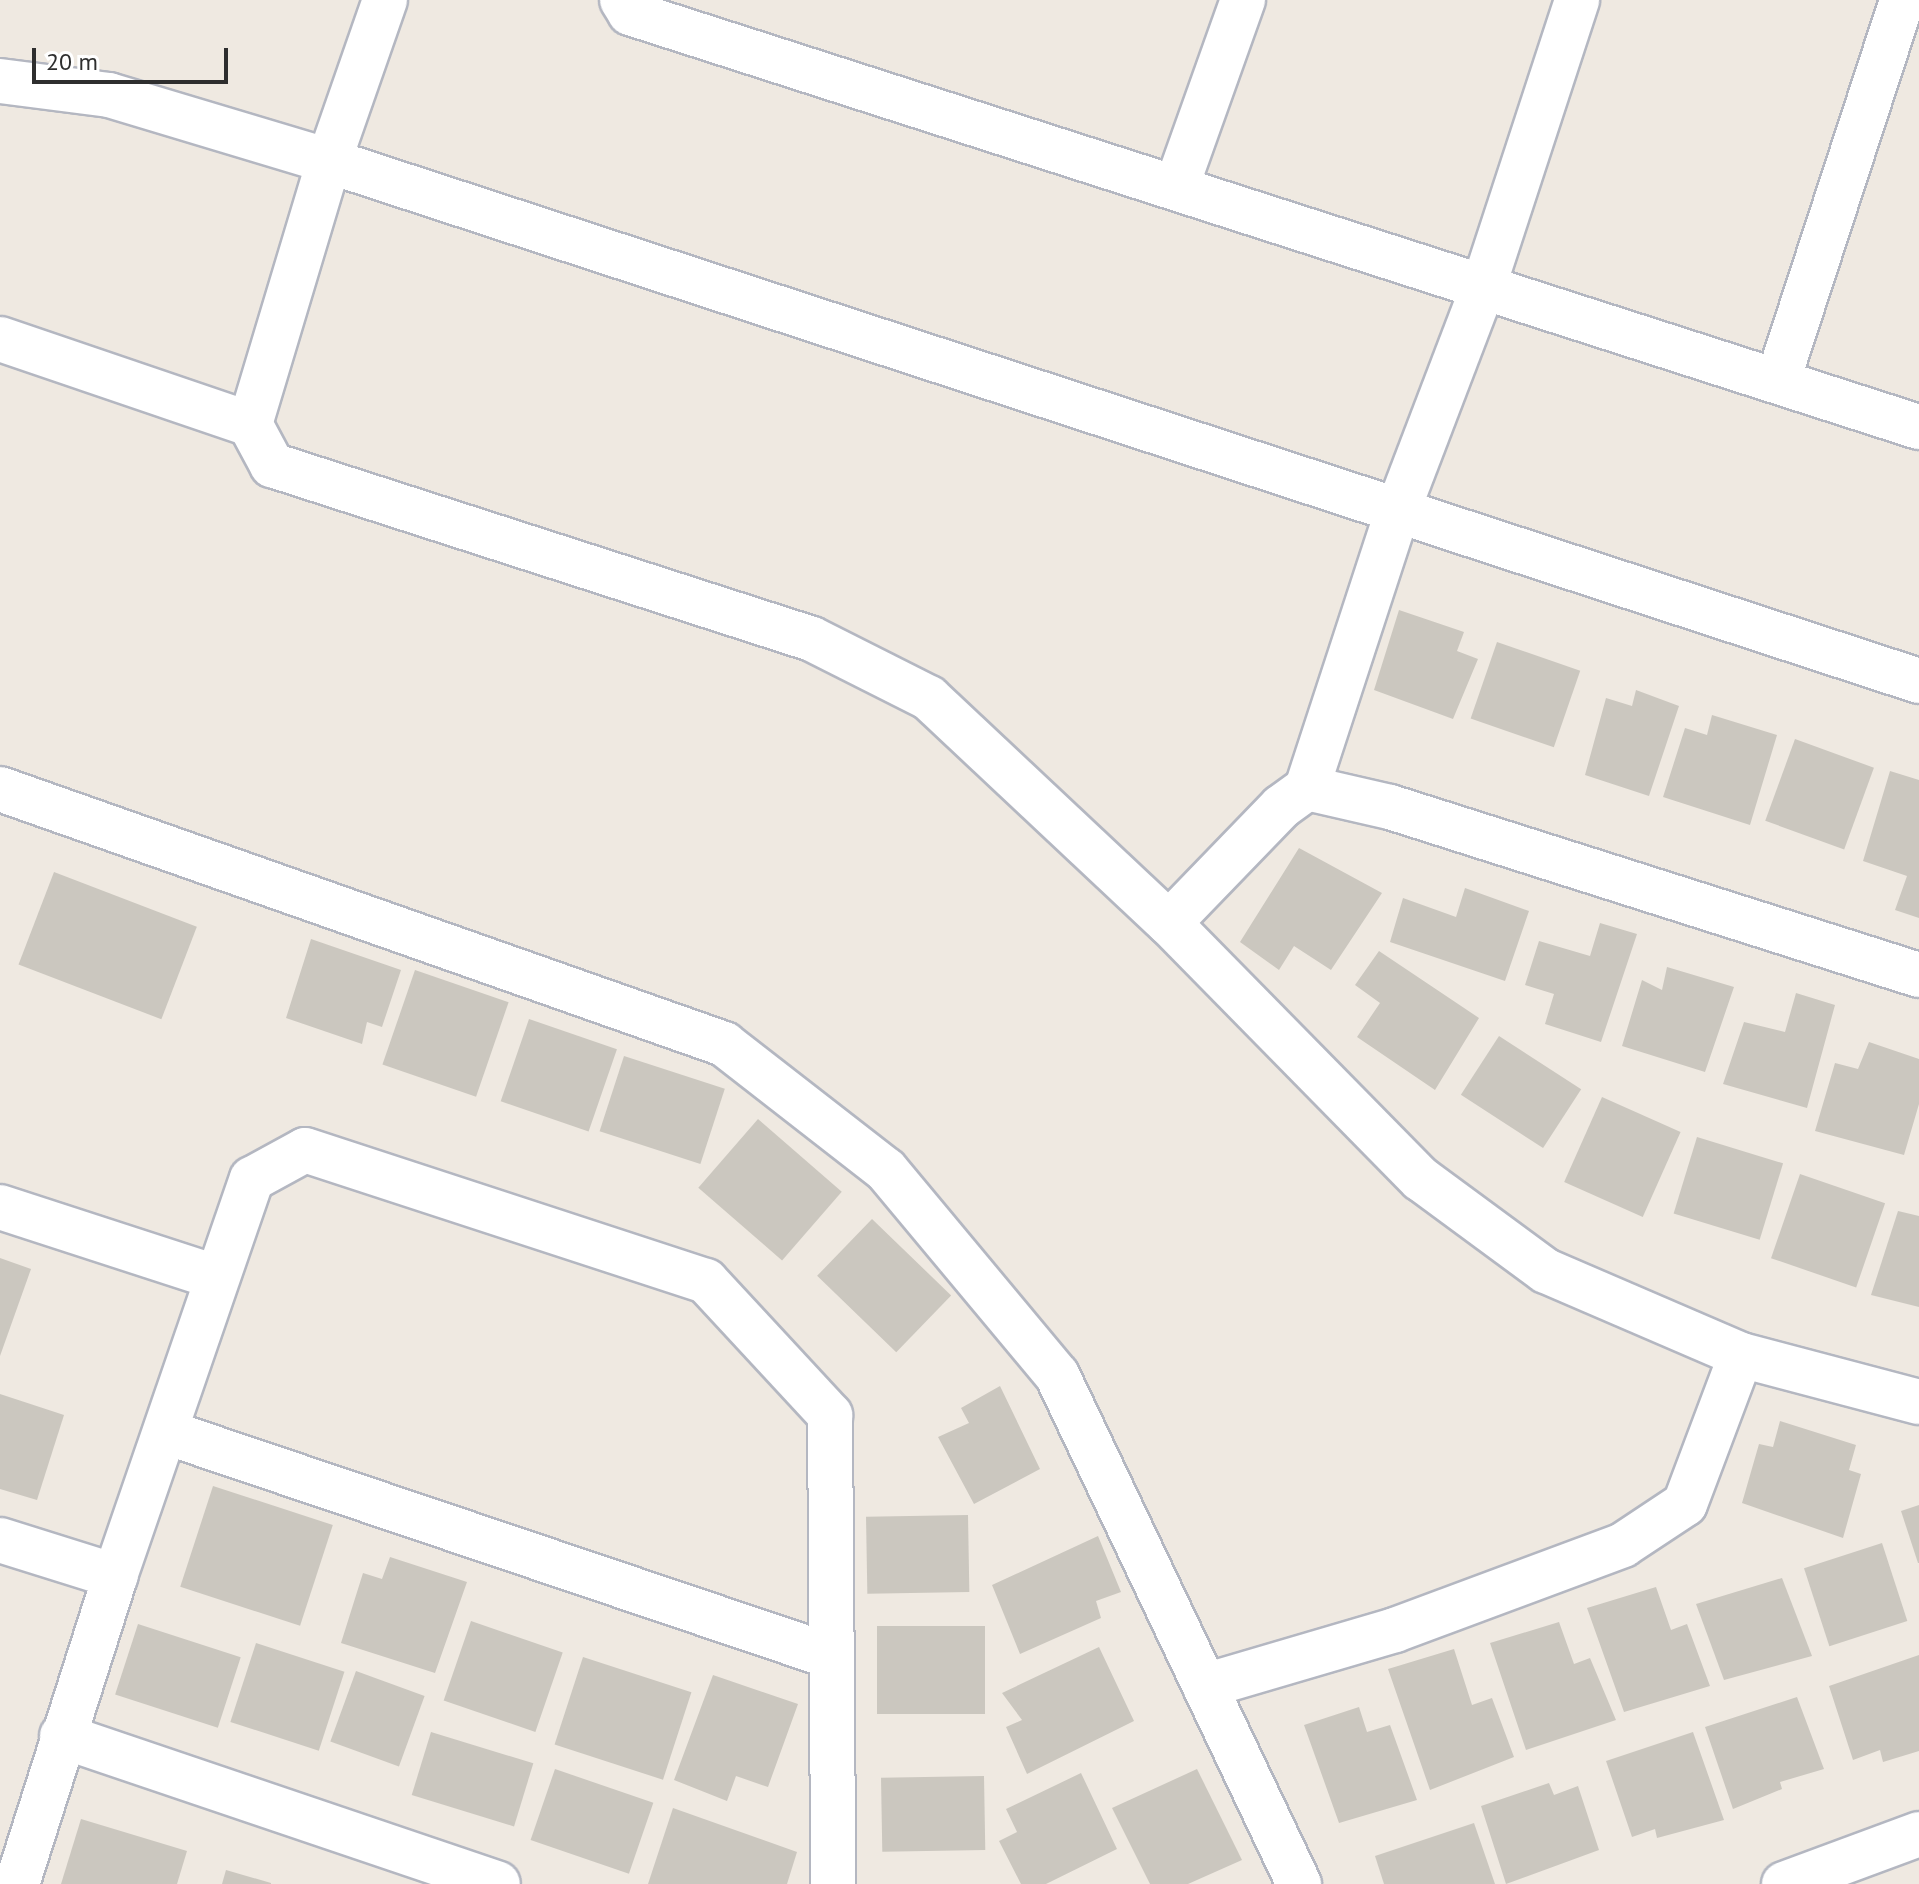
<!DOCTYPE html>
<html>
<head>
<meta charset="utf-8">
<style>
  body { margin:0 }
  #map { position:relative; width:1919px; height:1884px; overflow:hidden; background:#efe9e1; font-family:"PT Sans",sans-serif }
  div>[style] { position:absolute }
  .building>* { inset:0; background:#cbc7bf; transform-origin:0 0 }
  .roads { filter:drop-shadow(2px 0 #b4b7c1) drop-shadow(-2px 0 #b4b7c1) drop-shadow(0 2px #b4b7c1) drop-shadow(0 -2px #b4b7c1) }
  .minor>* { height:44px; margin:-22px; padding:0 22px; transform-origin:22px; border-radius:22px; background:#fff }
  span { translate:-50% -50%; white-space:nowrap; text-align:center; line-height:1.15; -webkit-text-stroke:8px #fff; paint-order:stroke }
  .scale { position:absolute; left:32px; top:48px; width:196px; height:36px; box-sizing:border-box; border:4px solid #2e2e2e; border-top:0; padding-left:10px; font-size:24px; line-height:28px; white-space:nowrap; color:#2e2e2e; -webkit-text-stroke:6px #fff; paint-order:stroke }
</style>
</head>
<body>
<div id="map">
  <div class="building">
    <i style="clip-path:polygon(1399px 610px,1464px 632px,1457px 651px,1478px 659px,1453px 719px,1374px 690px)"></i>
    <i style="left:1497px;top:642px;width:88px;height:81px;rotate:19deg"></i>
    <i style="clip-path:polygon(1636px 690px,1679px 706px,1649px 796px,1585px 775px,1606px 698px,1632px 706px)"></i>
    <i style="clip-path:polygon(1712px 715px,1777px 735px,1750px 825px,1663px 797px,1685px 728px,1707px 735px)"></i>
    <i style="left:1795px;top:739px;width:84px;height:87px;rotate:20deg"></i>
    <i style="clip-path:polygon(1890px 771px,1919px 780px,1919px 918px,1895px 910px,1907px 876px,1863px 861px)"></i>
    <i style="clip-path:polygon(1299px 848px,1382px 893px,1331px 970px,1294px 946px,1279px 970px,1240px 942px)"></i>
    <i style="left:54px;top:872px;width:153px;height:99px;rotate:21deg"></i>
    <i style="clip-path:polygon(1465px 888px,1529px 911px,1505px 981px,1390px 942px,1403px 898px,1456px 917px)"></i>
    <i style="clip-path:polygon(1600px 923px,1637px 934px,1601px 1042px,1545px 1024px,1554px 994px,1525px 985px,1539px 941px,1590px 956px)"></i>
    <i style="clip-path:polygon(311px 939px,401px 970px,382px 1027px,367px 1022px,362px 1044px,286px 1018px)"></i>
    <i style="clip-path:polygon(1379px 951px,1479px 1018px,1435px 1090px,1357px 1037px,1380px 1003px,1355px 985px)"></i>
    <i style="clip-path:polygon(1667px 967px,1734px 987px,1705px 1072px,1622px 1046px,1642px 980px,1662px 990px)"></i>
    <i style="left:415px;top:970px;width:99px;height:100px;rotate:19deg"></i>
    <i style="clip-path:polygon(1796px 993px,1835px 1005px,1807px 1108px,1723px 1084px,1744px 1022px,1785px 1032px)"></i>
    <i style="left:529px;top:1019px;width:93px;height:87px;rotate:19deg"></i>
    <i style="left:1499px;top:1036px;width:98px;height:70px;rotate:33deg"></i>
    <i style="clip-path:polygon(1869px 1042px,1919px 1059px,1919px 1104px,1904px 1155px,1815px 1131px,1835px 1063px,1858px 1069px)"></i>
    <i style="left:624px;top:1056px;width:106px;height:79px;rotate:18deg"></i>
    <i style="left:1602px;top:1097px;width:86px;height:93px;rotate:24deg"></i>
    <i style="left:758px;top:1119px;width:111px;height:91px;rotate:41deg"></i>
    <i style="left:1697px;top:1137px;width:90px;height:80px;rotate:17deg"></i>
    <i style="left:1800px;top:1174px;width:90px;height:89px;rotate:19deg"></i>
    <i style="clip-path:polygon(1898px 1211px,1919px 1216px,1919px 1307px,1871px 1295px)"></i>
    <i style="left:872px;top:1219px;width:110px;height:79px;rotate:44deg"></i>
    <i style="clip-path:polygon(0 1258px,31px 1269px,0 1356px)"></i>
    <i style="clip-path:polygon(1000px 1386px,1040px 1469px,974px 1504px,938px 1437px,969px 1423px,961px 1408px)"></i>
    <i style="clip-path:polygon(0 1394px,64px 1415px,37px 1500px,0 1489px)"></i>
    <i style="clip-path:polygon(1780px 1421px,1856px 1445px,1849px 1470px,1861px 1474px,1843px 1538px,1742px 1503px,1759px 1444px,1773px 1447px)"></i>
    <i style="left:213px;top:1486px;width:126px;height:106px;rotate:18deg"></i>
    <i style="clip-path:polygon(1919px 1505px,1919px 1563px,1918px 1563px,1901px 1511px)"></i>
    <i style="left:968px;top:1515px;width:77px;height:102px;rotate:89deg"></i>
    <i style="clip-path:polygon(1098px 1536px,1121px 1592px,1096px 1601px,1101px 1618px,1020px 1654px,992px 1585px)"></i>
    <i style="left:1882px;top:1543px;width:82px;height:82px;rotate:72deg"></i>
    <i style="clip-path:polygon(390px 1557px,467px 1582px,435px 1673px,341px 1643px,363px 1573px,382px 1579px)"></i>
    <i style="clip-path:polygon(1782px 1578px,1812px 1656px,1724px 1680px,1696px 1604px)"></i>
    <i style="clip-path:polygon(1656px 1587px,1671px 1630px,1687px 1624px,1710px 1686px,1624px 1712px,1587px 1608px)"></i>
    <i style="left:471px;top:1621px;width:97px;height:84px;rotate:19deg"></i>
    <i style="clip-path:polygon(1559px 1622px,1574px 1664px,1590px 1658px,1616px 1720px,1526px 1750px,1490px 1643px)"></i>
    <i style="left:138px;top:1624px;width:108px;height:74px;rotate:18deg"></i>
    <i style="left:985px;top:1626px;width:88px;height:108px;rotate:90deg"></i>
    <i style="left:256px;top:1643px;width:93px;height:83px;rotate:18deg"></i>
    <i style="clip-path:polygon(1099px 1647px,1134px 1721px,1027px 1774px,1006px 1727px,1022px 1720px,1002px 1693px)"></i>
    <i style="clip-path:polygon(1454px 1649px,1472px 1705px,1492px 1698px,1514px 1757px,1430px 1790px,1388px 1669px)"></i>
    <i style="clip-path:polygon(1919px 1655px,1919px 1751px,1883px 1762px,1880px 1750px,1853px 1760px,1829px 1686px)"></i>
    <i style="left:583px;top:1657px;width:114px;height:92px;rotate:18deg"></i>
    <i style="left:356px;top:1671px;width:73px;height:75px;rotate:20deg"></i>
    <i style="clip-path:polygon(713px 1675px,798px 1704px,768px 1787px,736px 1776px,727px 1801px,674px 1780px)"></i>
    <i style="clip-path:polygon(1797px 1697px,1824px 1769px,1780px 1782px,1782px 1789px,1733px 1809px,1705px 1727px)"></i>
    <i style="clip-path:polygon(1359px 1707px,1367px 1732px,1390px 1725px,1417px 1800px,1339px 1823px,1304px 1725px)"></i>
    <i style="left:431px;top:1732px;width:107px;height:66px;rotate:17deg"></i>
    <i style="clip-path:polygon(1693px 1732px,1724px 1820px,1657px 1838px,1655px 1829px,1632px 1837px,1606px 1761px)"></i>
    <i style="left:555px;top:1769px;width:104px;height:75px;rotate:19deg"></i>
    <i style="clip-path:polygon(1197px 1769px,1242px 1860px,1188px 1884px,1150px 1884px,1112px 1808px)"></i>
    <i style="clip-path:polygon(1081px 1773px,1117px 1849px,1046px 1884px,1021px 1884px,999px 1841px,1017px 1832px,1006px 1809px)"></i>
    <i style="left:984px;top:1776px;width:74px;height:103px;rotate:89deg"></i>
    <i style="clip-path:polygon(1549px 1783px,1554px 1795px,1578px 1786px,1599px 1850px,1506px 1884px,1481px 1806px)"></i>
    <i style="clip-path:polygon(673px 1808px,797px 1852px,787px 1884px,648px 1884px)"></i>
    <i style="clip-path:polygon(81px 1819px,187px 1851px,177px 1884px,61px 1884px)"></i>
    <i style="clip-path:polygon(1474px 1823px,1495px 1884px,1384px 1884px,1375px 1856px)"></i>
    <i style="clip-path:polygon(226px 1870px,271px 1883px,271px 1884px,222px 1884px)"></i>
  </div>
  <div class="roads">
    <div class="minor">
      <i style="left:385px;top:0;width:170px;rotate:109.2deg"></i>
      <i style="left:329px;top:161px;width:275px;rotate:106.7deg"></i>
      <i style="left:250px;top:424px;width:47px;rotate:61.8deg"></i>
      <i style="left:272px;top:465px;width:567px;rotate:17.86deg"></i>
      <i style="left:812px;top:639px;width:131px;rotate:26.8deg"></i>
      <i style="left:929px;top:698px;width:329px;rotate:43.2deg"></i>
      <i style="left:1169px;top:923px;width:359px;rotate:45.5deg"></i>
      <i style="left:1421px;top:1179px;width:155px;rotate:36.4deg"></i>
      <i style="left:1546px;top:1271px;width:212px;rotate:23.3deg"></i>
      <i style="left:1741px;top:1355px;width:184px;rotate:14.8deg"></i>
      <i style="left:622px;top:0;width:15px;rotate:58deg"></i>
      <i style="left:630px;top:13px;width:1354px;rotate:17.81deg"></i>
      <i style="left:0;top:81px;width:110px;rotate:7.3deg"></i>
      <i style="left:109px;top:95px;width:230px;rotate:16.7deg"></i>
      <i style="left:329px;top:161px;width:1673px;rotate:18.11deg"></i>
      <i style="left:1176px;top:188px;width:200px;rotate:-70.4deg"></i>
      <i style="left:0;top:339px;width:264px;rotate:18.8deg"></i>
      <i style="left:1778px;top:380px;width:400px;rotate:-71.9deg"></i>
      <i style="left:1307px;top:788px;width:293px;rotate:-71.9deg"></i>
      <i style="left:1398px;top:510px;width:241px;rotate:-69.1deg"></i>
      <i style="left:1484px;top:285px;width:300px;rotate:-71.9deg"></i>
      <i style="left:0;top:789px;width:768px;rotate:19.4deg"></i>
      <i style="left:724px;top:1044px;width:205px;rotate:37.9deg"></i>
      <i style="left:886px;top:1170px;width:267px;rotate:50.2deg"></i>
      <i style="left:1057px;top:1375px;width:564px;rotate:64.57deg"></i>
      <i style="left:1169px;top:923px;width:161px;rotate:-46deg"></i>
      <i style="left:1281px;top:807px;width:32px;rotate:-36deg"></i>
      <i style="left:1307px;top:788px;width:85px;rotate:12.9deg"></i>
      <i style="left:1390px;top:807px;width:555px;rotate:17.62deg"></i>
      <i style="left:0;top:1207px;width:226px;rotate:18deg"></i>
      <i style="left:166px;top:1432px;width:701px;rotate:18.64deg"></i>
      <i style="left:0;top:1540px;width:121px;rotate:17.4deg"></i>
      <i style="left:1205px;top:1686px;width:198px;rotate:-16.4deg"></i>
      <i style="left:1395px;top:1630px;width:243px;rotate:-20.4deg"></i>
      <i style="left:1623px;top:1545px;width:74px;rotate:-33.5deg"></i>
      <i style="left:1685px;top:1504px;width:159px;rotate:-69.4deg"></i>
      <i style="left:62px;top:1736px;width:460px;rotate:18.7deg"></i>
      <i style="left:17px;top:1884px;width:323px;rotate:-72.3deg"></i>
      <i style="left:115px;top:1576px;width:420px;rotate:-71deg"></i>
      <i style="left:252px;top:1179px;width:60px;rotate:-28.7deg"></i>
      <i style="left:305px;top:1150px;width:422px;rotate:18.1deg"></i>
      <i style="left:706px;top:1281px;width:183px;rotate:47.2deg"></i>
      <i style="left:830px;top:1415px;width:469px;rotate:89.6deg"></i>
      <i style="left:1784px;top:1884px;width:144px;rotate:-20.3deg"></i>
    </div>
  </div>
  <div class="scale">20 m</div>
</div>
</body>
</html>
